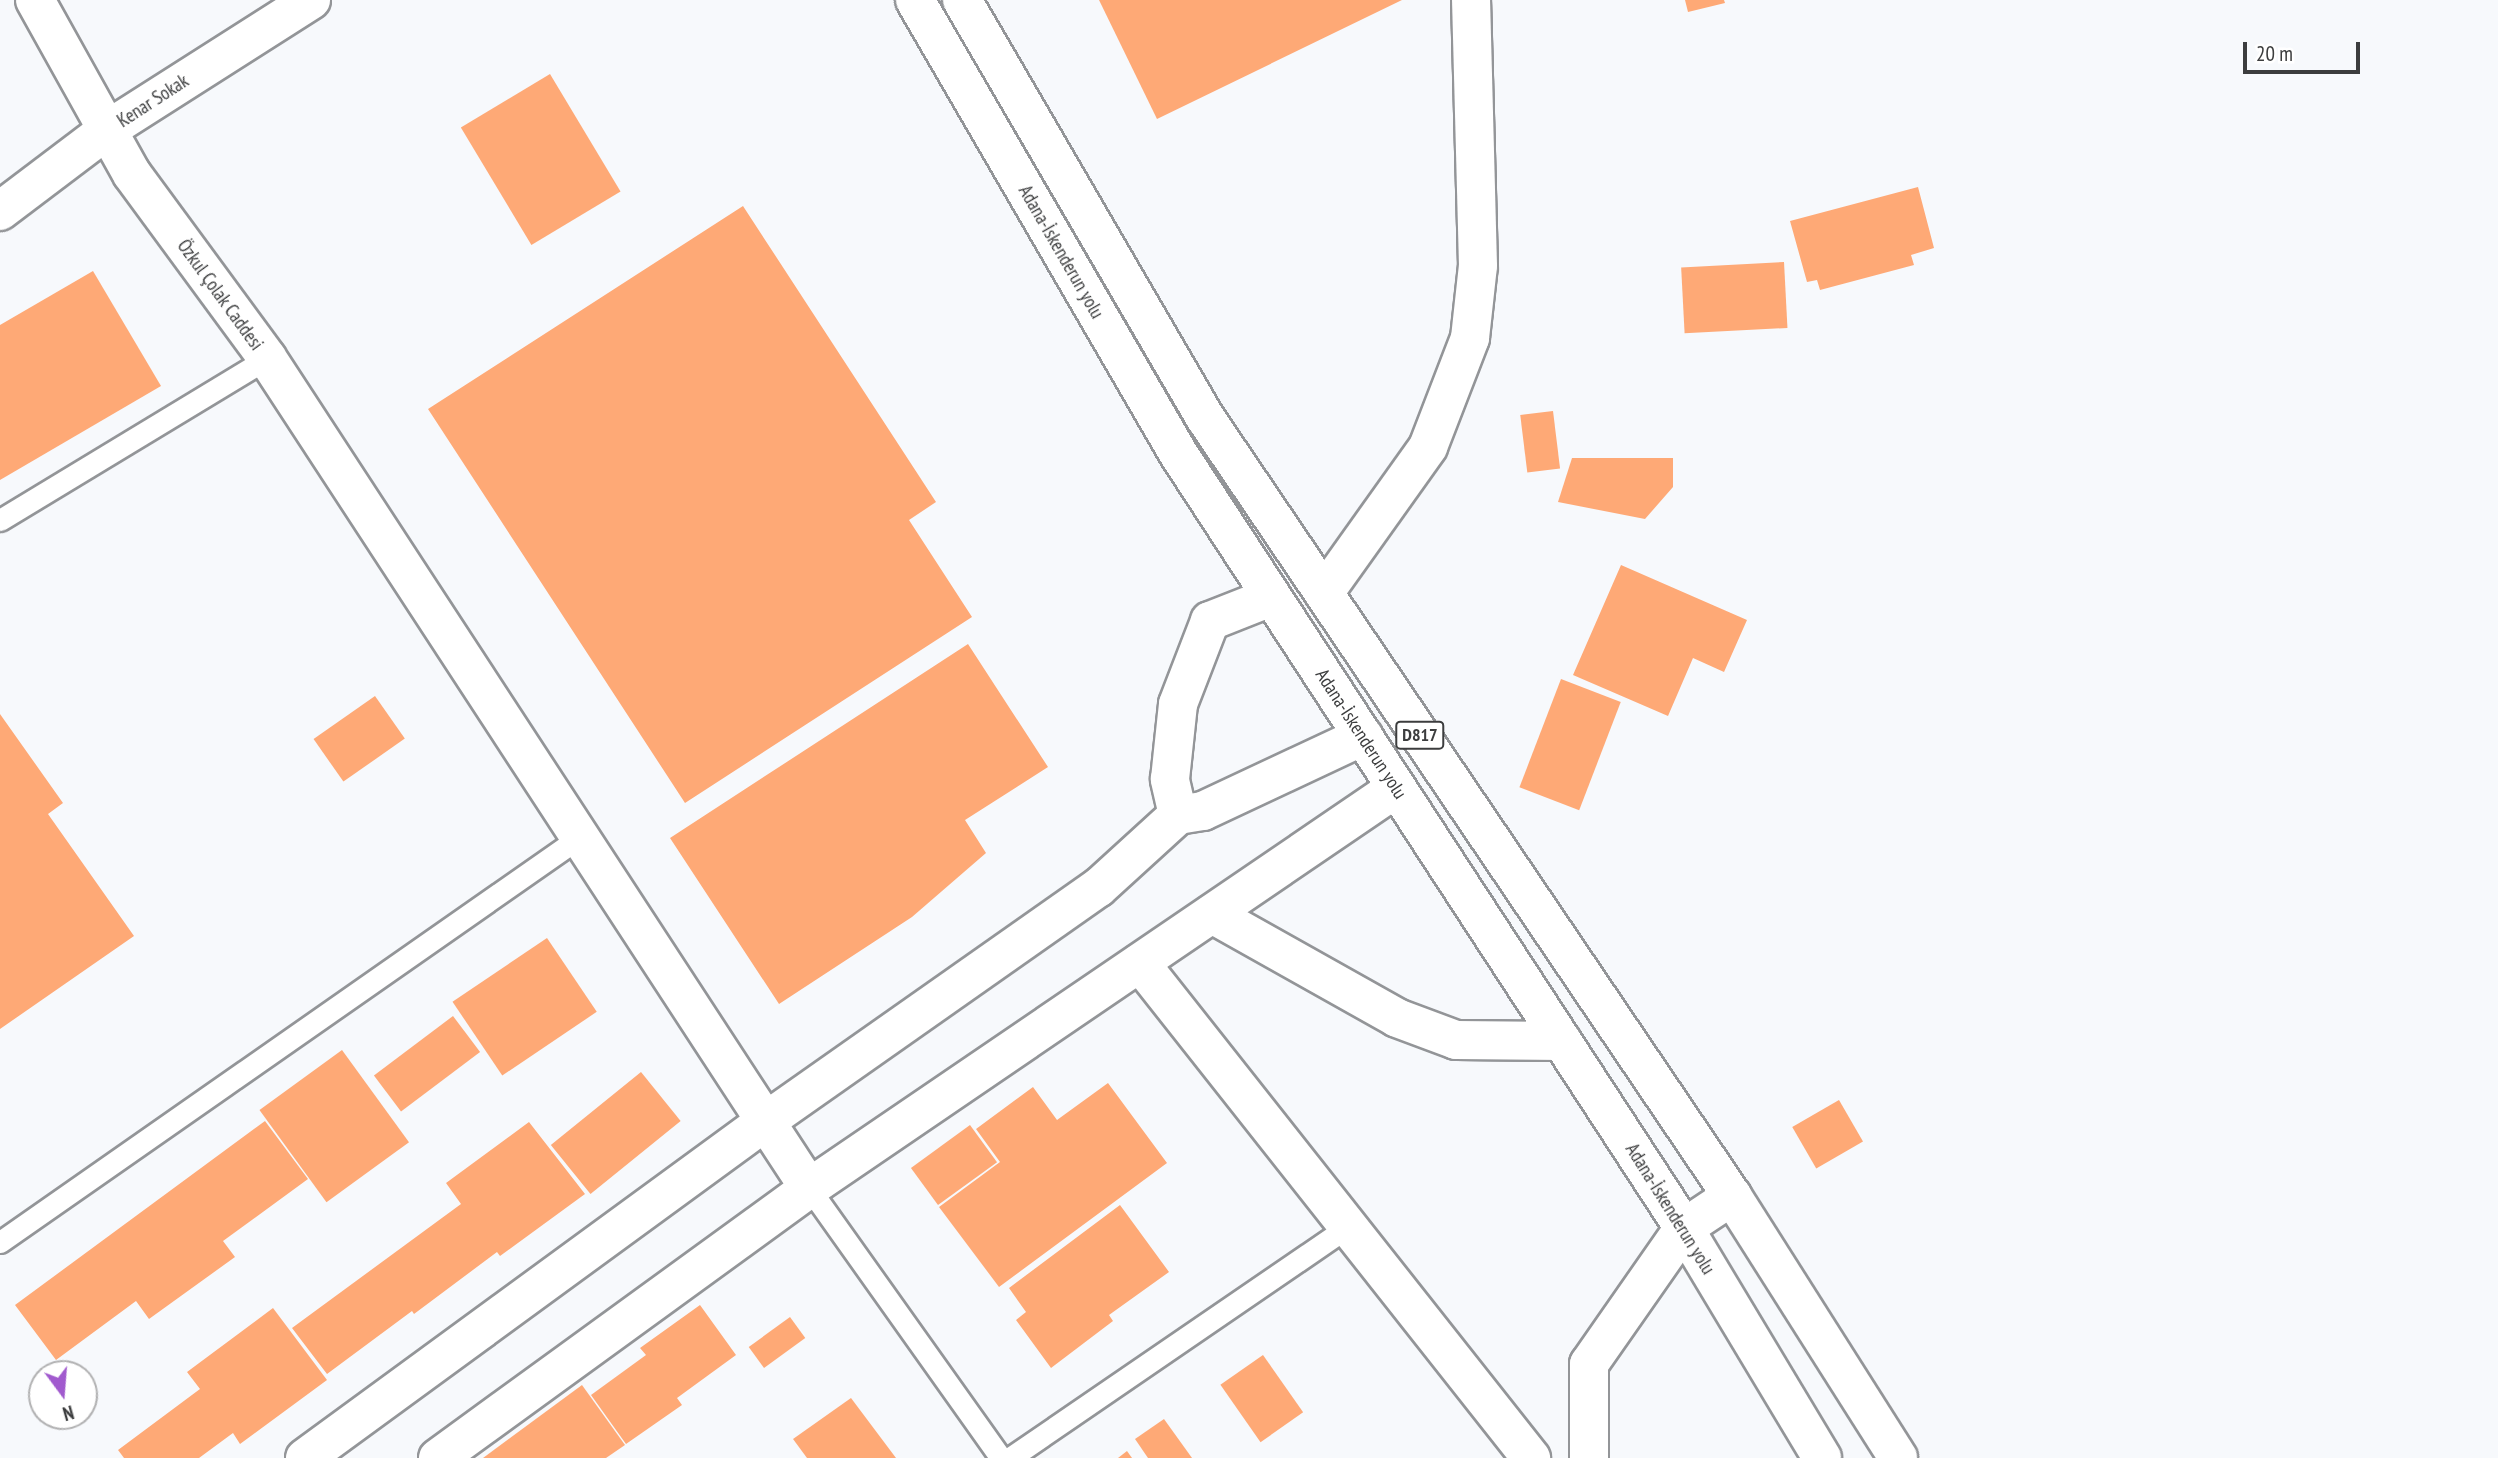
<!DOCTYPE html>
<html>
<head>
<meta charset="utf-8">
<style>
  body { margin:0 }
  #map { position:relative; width:2498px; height:1458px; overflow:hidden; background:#f7f9fc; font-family:"PT Sans Narrow",sans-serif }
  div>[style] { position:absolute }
  .building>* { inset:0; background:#fea976; transform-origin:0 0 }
  .roads { filter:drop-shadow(2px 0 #939598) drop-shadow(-2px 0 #939598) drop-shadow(0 2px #939598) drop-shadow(0 -2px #939598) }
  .lane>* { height:21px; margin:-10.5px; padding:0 10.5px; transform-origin:10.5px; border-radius:10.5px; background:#fff }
  .street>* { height:38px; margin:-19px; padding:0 19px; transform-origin:19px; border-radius:19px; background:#fff }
  .secondary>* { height:38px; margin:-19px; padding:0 19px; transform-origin:19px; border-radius:19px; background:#fff }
  .highway>* { height:38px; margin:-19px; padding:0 19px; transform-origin:19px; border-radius:19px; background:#fff }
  span { translate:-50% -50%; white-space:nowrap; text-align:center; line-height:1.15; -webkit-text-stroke:6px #fff; paint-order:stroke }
  .shield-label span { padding:2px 5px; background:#fff; border:2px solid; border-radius:5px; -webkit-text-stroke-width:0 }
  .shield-label { font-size:18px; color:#3c3d3e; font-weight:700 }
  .street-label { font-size:19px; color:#3c3d3e }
  .north { position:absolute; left:28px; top:1360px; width:70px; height:70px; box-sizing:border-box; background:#fff; border:2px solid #b1b1b2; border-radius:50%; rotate:164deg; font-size:19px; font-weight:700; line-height:28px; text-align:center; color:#3c3d3e }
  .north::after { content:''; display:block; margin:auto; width:24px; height:32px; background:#a15ace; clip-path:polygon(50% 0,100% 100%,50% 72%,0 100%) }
  .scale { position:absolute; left:2243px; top:42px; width:117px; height:32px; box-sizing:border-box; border:4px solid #3c3d3e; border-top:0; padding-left:9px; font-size:21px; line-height:24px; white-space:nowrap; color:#3c3d3e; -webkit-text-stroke:5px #fff; paint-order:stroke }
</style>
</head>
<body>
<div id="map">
  <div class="building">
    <i style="clip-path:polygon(1099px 0,1402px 0,1157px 119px)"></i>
    <i style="clip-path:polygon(1685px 0,1724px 0,1725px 3px,1688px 12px)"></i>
    <i style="left:550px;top:74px;width:137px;height:104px;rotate:59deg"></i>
    <i style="clip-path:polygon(1918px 187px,1934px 248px,1911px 255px,1914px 265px,1820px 290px,1817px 280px,1807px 282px,1790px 221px)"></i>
    <i style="clip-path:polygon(743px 206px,936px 502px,909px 520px,972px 617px,685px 803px,428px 409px)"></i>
    <i style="left:1784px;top:262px;width:66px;height:103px;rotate:87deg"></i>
    <i style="clip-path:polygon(93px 271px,161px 386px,0 480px,0 325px)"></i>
    <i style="left:1553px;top:411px;width:58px;height:33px;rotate:83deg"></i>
    <i style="clip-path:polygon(1572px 458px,1673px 458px,1673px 487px,1645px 519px,1558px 502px)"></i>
    <i style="clip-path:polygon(1621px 565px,1747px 620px,1724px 672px,1693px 658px,1668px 716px,1573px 675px)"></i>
    <i style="clip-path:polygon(968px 644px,1048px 767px,965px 820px,986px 853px,912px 917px,779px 1004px,670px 838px)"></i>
    <i style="left:1561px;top:679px;width:64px;height:116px;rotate:21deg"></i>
    <i style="left:375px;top:696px;width:52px;height:75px;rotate:55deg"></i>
    <i style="clip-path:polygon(0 714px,63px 803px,48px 814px,134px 936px,0 1029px)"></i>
    <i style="left:547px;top:938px;width:89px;height:114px;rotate:56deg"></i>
    <i style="left:453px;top:1016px;width:45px;height:99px;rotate:53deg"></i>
    <i style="left:342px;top:1050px;width:114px;height:102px;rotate:54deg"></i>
    <i style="left:641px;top:1072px;width:63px;height:116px;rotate:51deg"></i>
    <i style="clip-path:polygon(1108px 1083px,1167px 1163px,999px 1287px,939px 1207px,1000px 1162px,976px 1129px,1033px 1087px,1057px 1120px)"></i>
    <i style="left:1839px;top:1100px;width:48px;height:54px;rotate:60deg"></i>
    <i style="clip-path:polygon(265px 1121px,308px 1179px,223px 1241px,235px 1257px,149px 1319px,136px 1301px,56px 1360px,15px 1305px)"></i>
    <i style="clip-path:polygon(529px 1122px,585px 1194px,500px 1256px,497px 1252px,414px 1314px,412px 1311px,327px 1374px,292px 1328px,461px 1204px,446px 1183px)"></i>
    <i style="left:970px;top:1125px;width:46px;height:73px;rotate:54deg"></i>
    <i style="clip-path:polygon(1120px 1205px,1169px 1272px,1109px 1315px,1113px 1321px,1051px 1368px,1016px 1320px,1026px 1312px,1009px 1288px)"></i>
    <i style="clip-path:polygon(700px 1305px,736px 1355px,677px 1398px,682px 1405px,626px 1444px,591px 1395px,646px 1355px,640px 1348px)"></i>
    <i style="clip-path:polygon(273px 1308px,327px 1380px,240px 1444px,233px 1433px,199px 1458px,124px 1458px,118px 1450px,200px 1389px,187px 1372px)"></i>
    <i style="left:790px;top:1317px;width:26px;height:51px;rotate:54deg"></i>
    <i style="left:1263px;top:1355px;width:70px;height:52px;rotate:55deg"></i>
    <i style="clip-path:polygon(582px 1385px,625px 1445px,606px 1458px,483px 1458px)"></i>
    <i style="clip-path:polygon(851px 1398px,896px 1458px,807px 1458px,793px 1439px)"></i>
    <i style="clip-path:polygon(1164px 1419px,1192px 1458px,1148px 1458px,1135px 1439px)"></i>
    <i style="clip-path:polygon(1127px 1451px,1132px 1458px,1118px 1458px)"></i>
  </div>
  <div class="roads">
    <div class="lane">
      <i style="left:0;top:520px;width:312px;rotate:-31.2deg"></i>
      <i style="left:809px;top:1188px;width:331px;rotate:54.6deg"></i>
      <i style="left:0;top:1242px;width:707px;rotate:-34.93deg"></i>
      <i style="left:1010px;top:1458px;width:409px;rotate:-34.4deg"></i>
    </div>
    <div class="street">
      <i style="left:0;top:211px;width:134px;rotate:-37.1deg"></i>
      <i style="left:107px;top:130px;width:242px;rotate:-32.5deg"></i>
      <i style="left:267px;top:358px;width:991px;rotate:56.85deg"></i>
      <i style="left:1324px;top:593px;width:179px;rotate:-54.5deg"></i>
      <i style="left:1428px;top:447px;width:117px;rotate:-68.9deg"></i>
      <i style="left:1470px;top:338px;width:72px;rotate:-83.7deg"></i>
      <i style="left:1478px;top:266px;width:266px;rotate:-91.5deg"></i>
      <i style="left:1178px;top:815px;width:37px;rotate:-103deg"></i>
      <i style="left:1170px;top:779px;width:75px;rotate:-83.9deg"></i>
      <i style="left:1178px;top:704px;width:89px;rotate:-68.9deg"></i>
      <i style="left:1210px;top:621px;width:66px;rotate:-21.5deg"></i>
      <i style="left:1212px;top:914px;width:212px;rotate:29.3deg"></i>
      <i style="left:1397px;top:1018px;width:63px;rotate:20.4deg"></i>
      <i style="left:1456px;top:1040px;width:106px;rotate:0.5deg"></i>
      <i style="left:1140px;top:963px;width:631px;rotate:51.69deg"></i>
      <i style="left:305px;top:1458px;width:571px;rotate:-36.17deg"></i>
      <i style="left:766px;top:1121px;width:406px;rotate:-35.1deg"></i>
      <i style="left:1098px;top:888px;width:108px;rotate:-42.4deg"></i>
      <i style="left:1178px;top:815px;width:25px;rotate:-9deg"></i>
      <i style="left:1203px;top:811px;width:177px;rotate:-25.1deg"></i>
      <i style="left:438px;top:1458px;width:459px;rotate:-36deg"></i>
      <i style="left:809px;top:1188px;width:710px;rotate:-34.27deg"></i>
    </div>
    <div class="secondary">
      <i style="left:35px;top:0;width:199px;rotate:60.9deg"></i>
      <i style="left:132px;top:174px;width:228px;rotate:53.7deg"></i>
      <i style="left:1589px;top:1458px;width:94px;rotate:-90deg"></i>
      <i style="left:1589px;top:1364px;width:166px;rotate:-55.1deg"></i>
      <i style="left:1684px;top:1228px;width:58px;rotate:-33.7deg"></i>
    </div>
    <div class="highway">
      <i style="left:915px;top:0;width:524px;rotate:59.86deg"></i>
      <i style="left:1178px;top:453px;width:926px;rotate:56.86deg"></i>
      <i style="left:1684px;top:1228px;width:268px;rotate:59deg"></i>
      <i style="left:962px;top:0;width:485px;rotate:59.8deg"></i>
      <i style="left:1206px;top:419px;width:938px;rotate:55.9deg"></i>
      <i style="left:1732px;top:1196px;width:310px;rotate:57.6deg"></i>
    </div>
  </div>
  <div class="shield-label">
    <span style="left:1420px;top:735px">D817</span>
  </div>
  <div class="street-label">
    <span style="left:153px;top:101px;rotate:-33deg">Kenar Sokak</span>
    <span style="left:1061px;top:252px;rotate:60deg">Adana-İskenderun yolu</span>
    <span style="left:220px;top:295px;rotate:54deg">Özkul Çolak Caddesi</span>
    <span style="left:1361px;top:734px;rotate:57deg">Adana-İskenderun yolu</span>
    <span style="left:1670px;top:1209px;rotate:58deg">Adana-İskenderun yolu</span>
  </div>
  <div class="north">N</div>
  <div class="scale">20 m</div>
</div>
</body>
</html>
